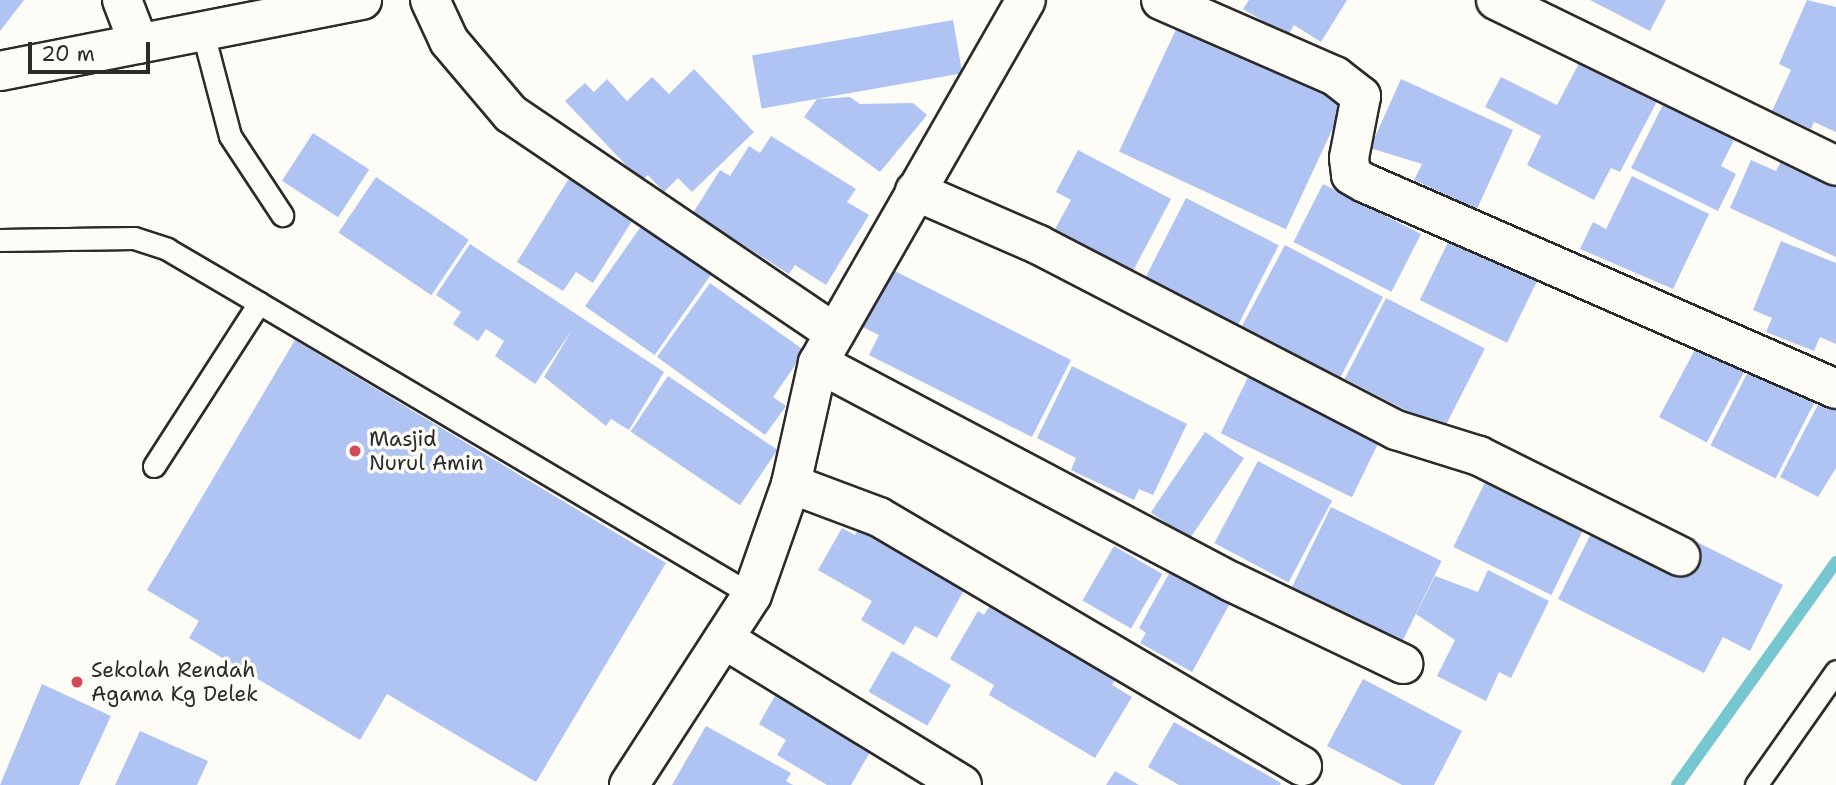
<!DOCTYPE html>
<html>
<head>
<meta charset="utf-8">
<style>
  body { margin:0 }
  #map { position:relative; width:1836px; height:785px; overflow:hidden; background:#fdfcf7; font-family:"Shantell Sans",sans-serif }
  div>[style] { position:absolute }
  .stream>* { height:12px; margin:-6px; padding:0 6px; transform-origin:6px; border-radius:6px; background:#76c7d0 }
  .building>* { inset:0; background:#b0c4f3; transform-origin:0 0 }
  .roads { filter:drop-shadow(2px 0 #2b2b2b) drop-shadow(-2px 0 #2b2b2b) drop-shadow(0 2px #2b2b2b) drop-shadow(0 -2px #2b2b2b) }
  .lane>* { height:21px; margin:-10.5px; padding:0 10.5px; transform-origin:10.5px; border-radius:10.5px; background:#fdfcf7 }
  .street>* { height:38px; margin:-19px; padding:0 19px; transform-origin:19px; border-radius:19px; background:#fdfcf7 }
  .dots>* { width:19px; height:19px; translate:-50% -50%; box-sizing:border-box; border:4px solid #fdfcf7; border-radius:50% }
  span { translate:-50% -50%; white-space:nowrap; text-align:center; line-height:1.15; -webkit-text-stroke:7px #fdfcf7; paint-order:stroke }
  .poi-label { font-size:21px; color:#2b2b2b }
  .left { translate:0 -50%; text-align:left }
  .scale { position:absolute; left:28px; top:42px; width:122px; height:32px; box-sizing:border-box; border:4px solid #2b2b2b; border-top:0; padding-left:9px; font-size:21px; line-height:24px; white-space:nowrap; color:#2b2b2b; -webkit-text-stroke:5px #fdfcf7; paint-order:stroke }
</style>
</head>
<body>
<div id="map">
  <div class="stream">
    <i style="left:1677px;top:785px;width:274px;rotate:-54.5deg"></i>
  </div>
  <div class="building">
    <i style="clip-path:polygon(0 0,24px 0,0 31px)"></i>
    <i style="clip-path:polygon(1249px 0,1347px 0,1321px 42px,1294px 25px,1288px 36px,1243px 9px)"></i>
    <i style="clip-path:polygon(1590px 0,1666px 0,1650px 31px)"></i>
    <i style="clip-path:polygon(1807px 0,1836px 7px,1836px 132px,1814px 122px,1811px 129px,1772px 111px,1791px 70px,1779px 64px)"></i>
    <i style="left:1185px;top:10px;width:184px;height:156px;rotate:25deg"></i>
    <i style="left:953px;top:20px;width:54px;height:204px;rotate:80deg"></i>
    <i style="clip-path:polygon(1586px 50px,1663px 90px,1620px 172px,1611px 168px,1594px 200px,1527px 165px,1541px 136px,1485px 107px,1501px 77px,1557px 105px)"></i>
    <i style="clip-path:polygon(694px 69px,754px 132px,692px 192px,678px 178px,664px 192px,648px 175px,641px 181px,565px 101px,585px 83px,594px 92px,607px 79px,627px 101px,652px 77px,669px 94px)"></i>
    <i style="clip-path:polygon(1401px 79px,1513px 130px,1477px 209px,1414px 180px,1422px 164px,1370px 148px)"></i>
    <i style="clip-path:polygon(1669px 93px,1740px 128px,1721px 166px,1736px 174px,1718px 211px,1631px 168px)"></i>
    <i style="clip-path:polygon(850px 97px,860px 104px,913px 103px,927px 115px,880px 172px,804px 117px,817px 99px)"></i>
    <i style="left:313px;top:133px;width:67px;height:57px;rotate:33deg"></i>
    <i style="clip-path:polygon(771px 136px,856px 189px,847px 202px,869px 215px,826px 285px,795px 265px,789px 274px,693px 213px,720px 170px,730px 176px,749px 146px,760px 153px)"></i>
    <i style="clip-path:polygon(1078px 150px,1171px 199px,1132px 273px,1054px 231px,1071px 200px,1056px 192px)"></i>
    <i style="clip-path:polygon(1786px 151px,1836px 173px,1836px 257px,1730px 208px,1751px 160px,1776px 171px)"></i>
    <i style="clip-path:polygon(575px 169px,639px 210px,593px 283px,576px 272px,563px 291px,517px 262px)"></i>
    <i style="clip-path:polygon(1632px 176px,1709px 214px,1673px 289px,1580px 249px,1593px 222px,1606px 229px)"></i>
    <i style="left:376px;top:177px;width:112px;height:67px;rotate:34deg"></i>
    <i style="left:1323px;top:184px;width:110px;height:65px;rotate:27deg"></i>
    <i style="left:1186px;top:198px;width:104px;height:90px;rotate:27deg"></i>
    <i style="left:651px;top:212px;width:85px;height:115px;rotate:35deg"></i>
    <i style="left:1454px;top:230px;width:97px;height:78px;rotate:26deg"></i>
    <i style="clip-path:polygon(1781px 241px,1836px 263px,1836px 344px,1820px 337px,1814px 351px,1766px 332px,1772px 318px,1753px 310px)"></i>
    <i style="clip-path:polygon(470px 244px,664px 372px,629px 430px,611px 419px,606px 426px,544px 377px,572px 330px,535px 384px,495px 356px,504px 341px,486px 329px,478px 341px,453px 324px,461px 312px,436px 295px)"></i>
    <i style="left:1285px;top:245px;width:111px;height:95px;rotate:28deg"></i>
    <i style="clip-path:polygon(885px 266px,1071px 360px,1032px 437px,869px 355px,879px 335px,857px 324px)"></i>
    <i style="clip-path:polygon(710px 283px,805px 351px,773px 397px,786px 406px,765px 435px,657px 357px)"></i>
    <i style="left:1386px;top:298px;width:111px;height:91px;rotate:27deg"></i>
    <i style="clip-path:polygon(295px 340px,666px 563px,536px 782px,387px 694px,360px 740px,189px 638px,199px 621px,147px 590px)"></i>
    <i style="left:1699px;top:342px;width:54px;height:85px;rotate:28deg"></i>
    <i style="left:1755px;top:358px;width:73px;height:98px;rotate:27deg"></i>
    <i style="left:1254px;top:365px;width:146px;height:76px;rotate:26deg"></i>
    <i style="clip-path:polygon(1072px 366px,1187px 424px,1153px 495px,1139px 489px,1134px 500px,1071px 470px,1076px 458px,1037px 438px)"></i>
    <i style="left:668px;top:376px;width:132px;height:67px;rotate:34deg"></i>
    <i style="clip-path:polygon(1822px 397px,1836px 404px,1836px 468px,1818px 497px,1780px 477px)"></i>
    <i style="left:1205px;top:432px;width:47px;height:97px;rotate:34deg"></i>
    <i style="left:1258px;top:461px;width:84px;height:93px;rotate:28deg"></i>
    <i style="left:1492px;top:468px;width:109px;height:88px;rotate:26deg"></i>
    <i style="left:1331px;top:507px;width:123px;height:89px;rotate:26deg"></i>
    <i style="clip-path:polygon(1597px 522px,1685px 566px,1697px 542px,1783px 585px,1750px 651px,1723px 637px,1704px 673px,1558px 599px)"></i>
    <i style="clip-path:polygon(862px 523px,968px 583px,937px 638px,915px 626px,904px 645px,861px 620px,872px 601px,818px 570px,842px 528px,855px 535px)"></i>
    <i style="left:1114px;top:546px;width:56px;height:63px;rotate:30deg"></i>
    <i style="clip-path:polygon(1178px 557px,1237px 591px,1192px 672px,1140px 643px,1146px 633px,1139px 628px)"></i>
    <i style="clip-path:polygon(1488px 570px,1549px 601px,1511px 678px,1499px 672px,1486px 701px,1437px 676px,1455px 640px,1416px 614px,1435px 576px,1478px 592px)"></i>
    <i style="clip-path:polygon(997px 594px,1122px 668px,1112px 685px,1132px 697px,1095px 758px,989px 695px,994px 685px,950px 659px,978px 611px,984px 615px)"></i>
    <i style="left:892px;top:651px;width:68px;height:47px;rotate:30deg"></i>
    <i style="clip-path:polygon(1363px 679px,1462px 731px,1434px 785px,1402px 785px,1327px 746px)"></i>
    <i style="clip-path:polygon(42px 684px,111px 716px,79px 785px,0 785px)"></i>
    <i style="clip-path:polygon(781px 685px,877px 740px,851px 785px,827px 785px,777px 755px,786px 740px,759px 724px)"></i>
    <i style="clip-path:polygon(1174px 722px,1281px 783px,1280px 785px,1179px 785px,1148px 767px)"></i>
    <i style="clip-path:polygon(706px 726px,791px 773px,786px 781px,793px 785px,672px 785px)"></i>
    <i style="clip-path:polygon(140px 731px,208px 761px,197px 785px,115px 785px)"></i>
    <i style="clip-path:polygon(1115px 771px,1139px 785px,1106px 785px)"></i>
  </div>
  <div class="roads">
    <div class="lane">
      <i style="left:203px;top:33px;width:106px;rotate:75.3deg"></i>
      <i style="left:230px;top:136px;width:95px;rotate:56.6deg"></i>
      <i style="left:0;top:240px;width:134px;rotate:-0.9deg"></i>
      <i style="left:134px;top:238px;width:35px;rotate:18deg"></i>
      <i style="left:167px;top:249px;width:107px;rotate:30.4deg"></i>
      <i style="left:259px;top:303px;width:194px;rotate:122.8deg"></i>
      <i style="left:259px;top:303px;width:573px;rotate:30.64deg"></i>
      <i style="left:1756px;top:785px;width:139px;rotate:-54.9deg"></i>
    </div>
    <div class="street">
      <i style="left:122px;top:0;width:47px;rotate:68.9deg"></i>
      <i style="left:430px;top:0;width:45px;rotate:65.1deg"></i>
      <i style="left:449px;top:41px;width:96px;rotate:49.7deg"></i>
      <i style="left:511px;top:114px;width:391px;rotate:34.1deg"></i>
      <i style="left:1161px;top:0;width:190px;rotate:23.6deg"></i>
      <i style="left:1335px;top:76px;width:33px;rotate:38deg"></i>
      <i style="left:1361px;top:96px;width:63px;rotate:101deg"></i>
      <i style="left:1349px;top:158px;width:17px;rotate:83deg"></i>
      <i style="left:1351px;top:175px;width:16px;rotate:30deg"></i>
      <i style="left:1365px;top:183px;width:514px;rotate:23.62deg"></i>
      <i style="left:1496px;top:0;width:378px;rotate:26deg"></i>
      <i style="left:0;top:71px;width:369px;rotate:-11.1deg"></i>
      <i style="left:915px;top:191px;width:135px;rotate:23.5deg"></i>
      <i style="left:1039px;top:245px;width:402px;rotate:27.4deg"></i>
      <i style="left:1396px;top:430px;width:87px;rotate:17.4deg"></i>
      <i style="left:1479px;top:456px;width:225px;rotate:26.5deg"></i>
      <i style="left:818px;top:363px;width:468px;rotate:27.9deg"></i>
      <i style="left:1232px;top:582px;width:190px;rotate:25.6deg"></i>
      <i style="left:791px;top:484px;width:94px;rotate:20.6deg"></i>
      <i style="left:879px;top:517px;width:491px;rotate:30.5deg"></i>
      <i style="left:724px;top:639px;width:279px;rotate:31.5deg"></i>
      <i style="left:629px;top:785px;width:226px;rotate:-57.1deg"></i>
      <i style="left:752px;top:595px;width:118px;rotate:-70.6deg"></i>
      <i style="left:791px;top:484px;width:124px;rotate:-77.4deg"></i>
      <i style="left:818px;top:363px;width:418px;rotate:-60.2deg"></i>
    </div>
  </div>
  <div class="dots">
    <i style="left:355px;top:451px;background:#d1495b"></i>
    <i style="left:77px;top:682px;background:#d1495b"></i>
  </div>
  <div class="poi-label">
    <span class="left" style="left:369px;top:451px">Masjid<br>Nurul Amin</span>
    <span class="left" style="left:91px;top:682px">Sekolah Rendah<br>Agama Kg Delek</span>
  </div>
  <div class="scale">20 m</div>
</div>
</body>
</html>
